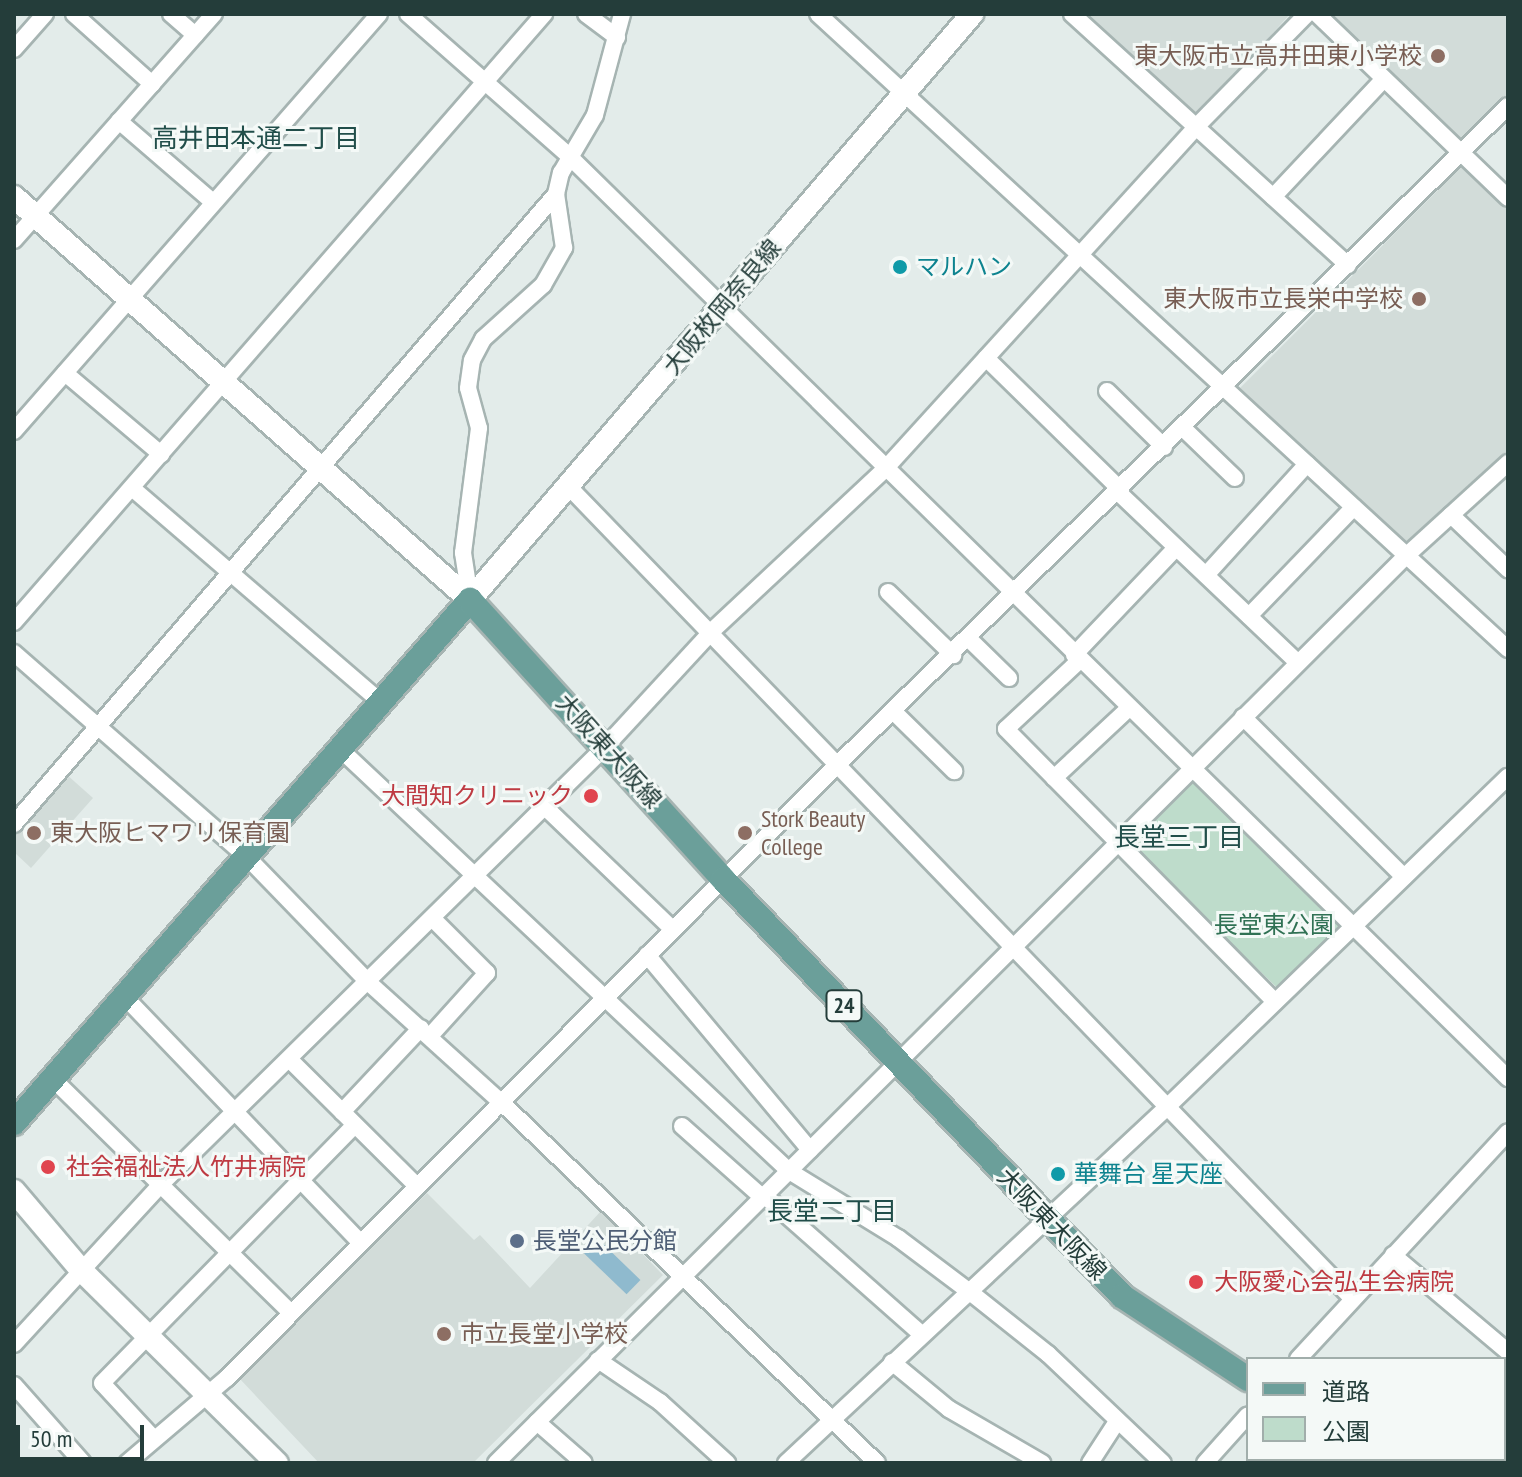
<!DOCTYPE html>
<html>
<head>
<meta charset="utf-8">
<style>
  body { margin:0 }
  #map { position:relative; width:1522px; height:1477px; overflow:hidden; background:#e3ecea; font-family:"PT Sans Narrow","Noto Sans JP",sans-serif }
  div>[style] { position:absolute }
  .built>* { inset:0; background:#d2dcd9 }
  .green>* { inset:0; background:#bedccb; transform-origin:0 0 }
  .water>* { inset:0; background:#8fbace; transform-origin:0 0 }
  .roads { filter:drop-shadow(2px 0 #a6b4b2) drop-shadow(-2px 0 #a6b4b2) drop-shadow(0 2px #a6b4b2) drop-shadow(0 -2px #a6b4b2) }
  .street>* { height:16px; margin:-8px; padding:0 8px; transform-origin:8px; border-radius:8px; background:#fff }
  .secondary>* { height:22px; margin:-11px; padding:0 11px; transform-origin:11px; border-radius:11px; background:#fff }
  .primary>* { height:24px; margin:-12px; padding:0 12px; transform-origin:12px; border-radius:12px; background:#6b9f9a }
  .rail>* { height:5px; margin-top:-2.5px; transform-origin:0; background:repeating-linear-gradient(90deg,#5f7875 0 16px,transparent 0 24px) }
  .dots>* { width:22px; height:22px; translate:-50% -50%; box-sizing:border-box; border:4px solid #f4f9f7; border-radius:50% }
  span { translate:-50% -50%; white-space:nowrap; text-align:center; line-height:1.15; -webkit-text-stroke:6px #f4f9f7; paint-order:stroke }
  .shield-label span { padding:2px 6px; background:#f4f9f7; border:2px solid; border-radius:6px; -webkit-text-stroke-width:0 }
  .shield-label { font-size:22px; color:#243d3a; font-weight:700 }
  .education-label { font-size:24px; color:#785e54 }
  .right { translate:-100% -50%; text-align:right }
  .left { translate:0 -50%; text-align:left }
  .culture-label { font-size:24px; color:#0d838f }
  .street-label { font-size:24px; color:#243d3a }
  .health-label { font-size:24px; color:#be3a42 }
  .park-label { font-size:24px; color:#307154 }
  .service-label { font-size:24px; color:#4e5e75 }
  .neighbourhood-label { font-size:26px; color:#214e4a }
  .frame { position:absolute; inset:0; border:16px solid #243d3a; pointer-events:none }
  .legend { position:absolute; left:1246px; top:1357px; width:260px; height:104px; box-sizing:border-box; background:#f4f9f7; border:2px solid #a1aeab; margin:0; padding:10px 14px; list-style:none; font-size:24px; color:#243d3a }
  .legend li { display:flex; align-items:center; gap:16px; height:40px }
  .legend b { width:40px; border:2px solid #a1aeab }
  .scale { position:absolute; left:16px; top:1425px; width:128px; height:36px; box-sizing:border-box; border:4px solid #243d3a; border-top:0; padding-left:10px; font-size:24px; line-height:28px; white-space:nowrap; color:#243d3a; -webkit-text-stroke:6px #f4f9f7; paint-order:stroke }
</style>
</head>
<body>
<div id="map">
  <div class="built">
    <i style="clip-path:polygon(1083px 14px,1290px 14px,1196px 119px)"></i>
    <i style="clip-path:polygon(1324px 14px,1508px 14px,1508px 98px,1462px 144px)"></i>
    <i style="clip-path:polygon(1463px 165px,1508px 210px,1508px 450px,1406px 545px,1240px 388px)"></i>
    <i style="clip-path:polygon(66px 774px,93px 798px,31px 868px,14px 852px,14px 831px)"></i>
    <i style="clip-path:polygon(427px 1193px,474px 1240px,480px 1235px,530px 1288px,601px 1211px,663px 1275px,473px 1463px,319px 1463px,240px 1379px)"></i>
  </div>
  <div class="green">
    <i style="left:1191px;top:778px;width:213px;height:91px;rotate:44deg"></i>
  </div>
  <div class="water">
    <i style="left:598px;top:1239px;width:59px;height:20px;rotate:44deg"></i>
  </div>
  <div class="roads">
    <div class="street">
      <i style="left:74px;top:14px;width:105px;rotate:41.9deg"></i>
      <i style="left:171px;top:14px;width:32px;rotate:41deg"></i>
      <i style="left:408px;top:14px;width:216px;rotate:41.4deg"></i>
      <i style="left:570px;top:157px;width:1315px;rotate:44.48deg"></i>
      <i style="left:586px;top:14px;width:39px;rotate:37deg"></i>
      <i style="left:818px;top:14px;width:938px;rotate:42.62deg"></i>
      <i style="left:1072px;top:14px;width:373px;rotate:42.3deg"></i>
      <i style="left:1317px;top:14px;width:265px;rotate:43.9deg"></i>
      <i style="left:14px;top:49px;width:47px;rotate:-48.5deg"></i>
      <i style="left:119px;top:121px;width:124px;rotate:40.8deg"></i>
      <i style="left:1273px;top:197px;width:162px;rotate:-46.8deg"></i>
      <i style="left:14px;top:240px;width:302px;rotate:-48.5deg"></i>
      <i style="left:986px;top:358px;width:189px;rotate:44.4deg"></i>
      <i style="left:65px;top:373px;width:126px;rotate:40.2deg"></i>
      <i style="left:1107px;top:391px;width:80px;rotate:44.5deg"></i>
      <i style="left:1183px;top:428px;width:72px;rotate:43.9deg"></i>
      <i style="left:14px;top:431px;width:554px;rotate:-48.8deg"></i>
      <i style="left:569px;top:487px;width:1127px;rotate:46.01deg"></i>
      <i style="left:132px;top:488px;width:327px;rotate:40.7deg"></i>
      <i style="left:1118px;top:492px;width:248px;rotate:43.5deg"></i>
      <i style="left:1451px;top:515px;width:79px;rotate:43.5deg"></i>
      <i style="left:1206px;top:575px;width:150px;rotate:-47.7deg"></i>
      <i style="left:888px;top:592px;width:91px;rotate:44.1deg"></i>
      <i style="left:470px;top:598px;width:46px;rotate:-98.8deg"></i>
      <i style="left:463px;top:553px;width:126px;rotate:-82.7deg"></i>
      <i style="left:479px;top:428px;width:41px;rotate:-105.4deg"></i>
      <i style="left:468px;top:388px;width:28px;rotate:-82deg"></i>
      <i style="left:472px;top:360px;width:24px;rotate:-62deg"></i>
      <i style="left:483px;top:339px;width:81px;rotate:-42deg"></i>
      <i style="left:543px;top:285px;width:43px;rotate:-60.4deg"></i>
      <i style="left:564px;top:248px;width:55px;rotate:-98.4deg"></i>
      <i style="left:556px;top:194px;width:22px;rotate:-77deg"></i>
      <i style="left:561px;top:173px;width:67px;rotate:-59.6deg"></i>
      <i style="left:595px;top:115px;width:105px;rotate:-75deg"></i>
      <i style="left:1249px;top:616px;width:151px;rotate:-46.1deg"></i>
      <i style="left:14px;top:622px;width:807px;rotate:-48.92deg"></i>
      <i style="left:969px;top:639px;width:56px;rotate:44.3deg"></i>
      <i style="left:14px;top:653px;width:308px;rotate:41.2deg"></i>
      <i style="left:246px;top:856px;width:175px;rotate:45.9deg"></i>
      <i style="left:368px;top:982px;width:179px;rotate:42.1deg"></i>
      <i style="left:501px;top:1102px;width:521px;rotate:43.83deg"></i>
      <i style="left:1074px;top:655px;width:148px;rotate:-46.4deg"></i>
      <i style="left:1080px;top:660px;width:101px;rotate:137deg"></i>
      <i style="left:1006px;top:729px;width:383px;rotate:45.4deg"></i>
      <i style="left:893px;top:711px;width:86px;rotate:44.5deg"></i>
      <i style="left:1243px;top:717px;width:227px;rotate:44.8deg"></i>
      <i style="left:339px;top:748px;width:618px;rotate:43.23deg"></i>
      <i style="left:789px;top:1171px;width:128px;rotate:31.6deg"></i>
      <i style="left:898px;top:1238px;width:90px;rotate:36.9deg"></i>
      <i style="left:970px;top:1292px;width:100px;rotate:38.5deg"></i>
      <i style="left:1048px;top:1354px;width:158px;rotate:43.5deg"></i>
      <i style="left:1054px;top:778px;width:103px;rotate:-43deg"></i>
      <i style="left:545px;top:807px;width:176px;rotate:43.8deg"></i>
      <i style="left:14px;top:824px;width:831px;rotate:-49.29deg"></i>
      <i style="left:647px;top:955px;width:254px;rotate:50.1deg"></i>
      <i style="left:123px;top:995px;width:342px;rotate:46.2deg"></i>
      <i style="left:430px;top:1036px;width:85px;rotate:-47.9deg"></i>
      <i style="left:487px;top:973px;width:76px;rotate:-135deg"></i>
      <i style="left:289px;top:1059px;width:180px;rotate:44.8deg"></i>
      <i style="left:52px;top:1078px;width:334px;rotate:44.5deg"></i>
      <i style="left:342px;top:1112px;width:115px;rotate:-46.8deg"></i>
      <i style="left:682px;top:1126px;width:107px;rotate:41.6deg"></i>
      <i style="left:764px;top:1195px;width:211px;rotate:41.5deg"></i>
      <i style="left:1393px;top:1255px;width:150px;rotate:40.1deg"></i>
      <i style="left:14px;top:1344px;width:220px;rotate:-47.4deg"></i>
      <i style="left:163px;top:1182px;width:622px;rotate:-44.54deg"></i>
      <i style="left:606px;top:746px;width:156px;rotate:-47.3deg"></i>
      <i style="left:712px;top:631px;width:237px;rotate:-43.1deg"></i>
      <i style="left:885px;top:469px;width:461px;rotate:-47.7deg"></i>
      <i style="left:1195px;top:128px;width:160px;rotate:-45.5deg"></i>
      <i style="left:1298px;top:1359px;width:309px;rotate:-47.2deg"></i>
      <i style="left:598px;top:1360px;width:75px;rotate:34.1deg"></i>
      <i style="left:660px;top:1402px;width:91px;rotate:42.3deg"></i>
      <i style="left:892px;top:1362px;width:74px;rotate:39.5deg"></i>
      <i style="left:949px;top:1409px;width:108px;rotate:30.1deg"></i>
      <i style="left:14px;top:1385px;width:104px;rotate:48.5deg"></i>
      <i style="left:537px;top:1422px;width:62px;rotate:41.1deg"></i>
      <i style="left:154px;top:1439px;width:76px;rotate:-132.9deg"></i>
      <i style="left:102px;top:1383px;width:361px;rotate:-45.6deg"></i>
      <i style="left:127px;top:1463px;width:131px;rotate:-40.4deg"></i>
      <i style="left:227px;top:1378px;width:862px;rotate:-45.14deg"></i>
      <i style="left:835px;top:767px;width:943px;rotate:-44.48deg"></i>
      <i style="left:496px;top:1463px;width:1286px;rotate:-44.91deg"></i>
      <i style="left:1407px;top:555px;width:137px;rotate:-42.3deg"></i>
      <i style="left:786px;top:1463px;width:520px;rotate:-43.05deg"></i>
      <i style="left:1166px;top:1108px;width:476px;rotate:-44.1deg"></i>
      <i style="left:1090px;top:1463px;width:48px;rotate:-57deg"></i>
      <i style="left:1205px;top:1463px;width:64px;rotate:-48.1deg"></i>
    </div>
    <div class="secondary">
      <i style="left:14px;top:197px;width:609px;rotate:41.47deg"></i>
      <i style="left:470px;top:600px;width:772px;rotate:-49.41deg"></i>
      <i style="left:14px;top:1191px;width:104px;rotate:49.7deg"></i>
      <i style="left:81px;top:1270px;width:275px;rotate:44.6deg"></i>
      <i style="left:1504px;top:1420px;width:6px;rotate:-51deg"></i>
      <i style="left:1470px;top:1463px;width:5px;rotate:-53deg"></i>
    </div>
    <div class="primary">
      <i style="left:14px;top:1123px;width:694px;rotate:-48.92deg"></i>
      <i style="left:470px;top:600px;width:377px;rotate:47.8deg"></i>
      <i style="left:723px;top:879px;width:577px;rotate:46.26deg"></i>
      <i style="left:1122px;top:1296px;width:151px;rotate:33.4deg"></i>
      <i style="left:1388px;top:1459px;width:8px;rotate:30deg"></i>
    </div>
  </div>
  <div class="rail">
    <i style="left:1508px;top:1463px;width:1px;rotate:-90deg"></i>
  </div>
  <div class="dots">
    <i style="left:1438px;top:56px;background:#8d6e63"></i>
    <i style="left:900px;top:267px;background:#0f9aa8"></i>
    <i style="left:1419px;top:299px;background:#8d6e63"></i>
    <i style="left:591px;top:796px;background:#e0444e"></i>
    <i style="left:34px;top:833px;background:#8d6e63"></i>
    <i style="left:745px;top:833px;background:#8d6e63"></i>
    <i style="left:48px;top:1167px;background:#e0444e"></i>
    <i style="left:1058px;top:1174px;background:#0f9aa8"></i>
    <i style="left:517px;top:1241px;background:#5c6f8a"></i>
    <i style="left:1196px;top:1282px;background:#e0444e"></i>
    <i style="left:444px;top:1334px;background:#8d6e63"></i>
  </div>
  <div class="shield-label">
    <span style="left:844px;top:1006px">24</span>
  </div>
  <div class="education-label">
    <span class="right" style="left:1422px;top:56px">東大阪市立高井田東小学校</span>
    <span class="right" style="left:1403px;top:299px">東大阪市立長栄中学校</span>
    <span class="left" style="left:761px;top:833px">Stork Beauty<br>College</span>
    <span class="left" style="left:50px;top:833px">東大阪ヒマワリ保育園</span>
    <span class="left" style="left:460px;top:1334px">市立長堂小学校</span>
  </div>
  <div class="culture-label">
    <span class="left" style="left:916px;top:267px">マルハン</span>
    <span class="left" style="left:1074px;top:1174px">華舞台 星天座</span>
  </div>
  <div class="street-label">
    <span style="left:722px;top:307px;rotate:-50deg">大阪枚岡奈良線</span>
    <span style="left:609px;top:751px;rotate:48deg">大阪東大阪線</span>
    <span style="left:1052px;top:1224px;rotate:46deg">大阪東大阪線</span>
  </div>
  <div class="health-label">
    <span class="right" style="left:573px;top:796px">大間知クリニック</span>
    <span class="left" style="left:66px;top:1167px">社会福祉法人竹井病院</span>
    <span class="left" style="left:1214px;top:1282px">大阪愛心会弘生会病院</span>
  </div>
  <div class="park-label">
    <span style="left:1274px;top:925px">長堂東公園</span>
  </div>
  <div class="service-label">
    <span class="left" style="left:533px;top:1241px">長堂公民分館</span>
  </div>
  <div class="neighbourhood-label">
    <span style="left:256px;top:138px">高井田本通二丁目</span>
    <span style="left:1179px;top:837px">長堂三丁目</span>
    <span style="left:832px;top:1211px">長堂二丁目</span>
  </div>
  <div class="frame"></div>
  <ul class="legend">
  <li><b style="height:10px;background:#6b9f9a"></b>道路</li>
  <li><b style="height:22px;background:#bedccb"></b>公園</li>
  </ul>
  <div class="scale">50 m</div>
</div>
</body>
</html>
